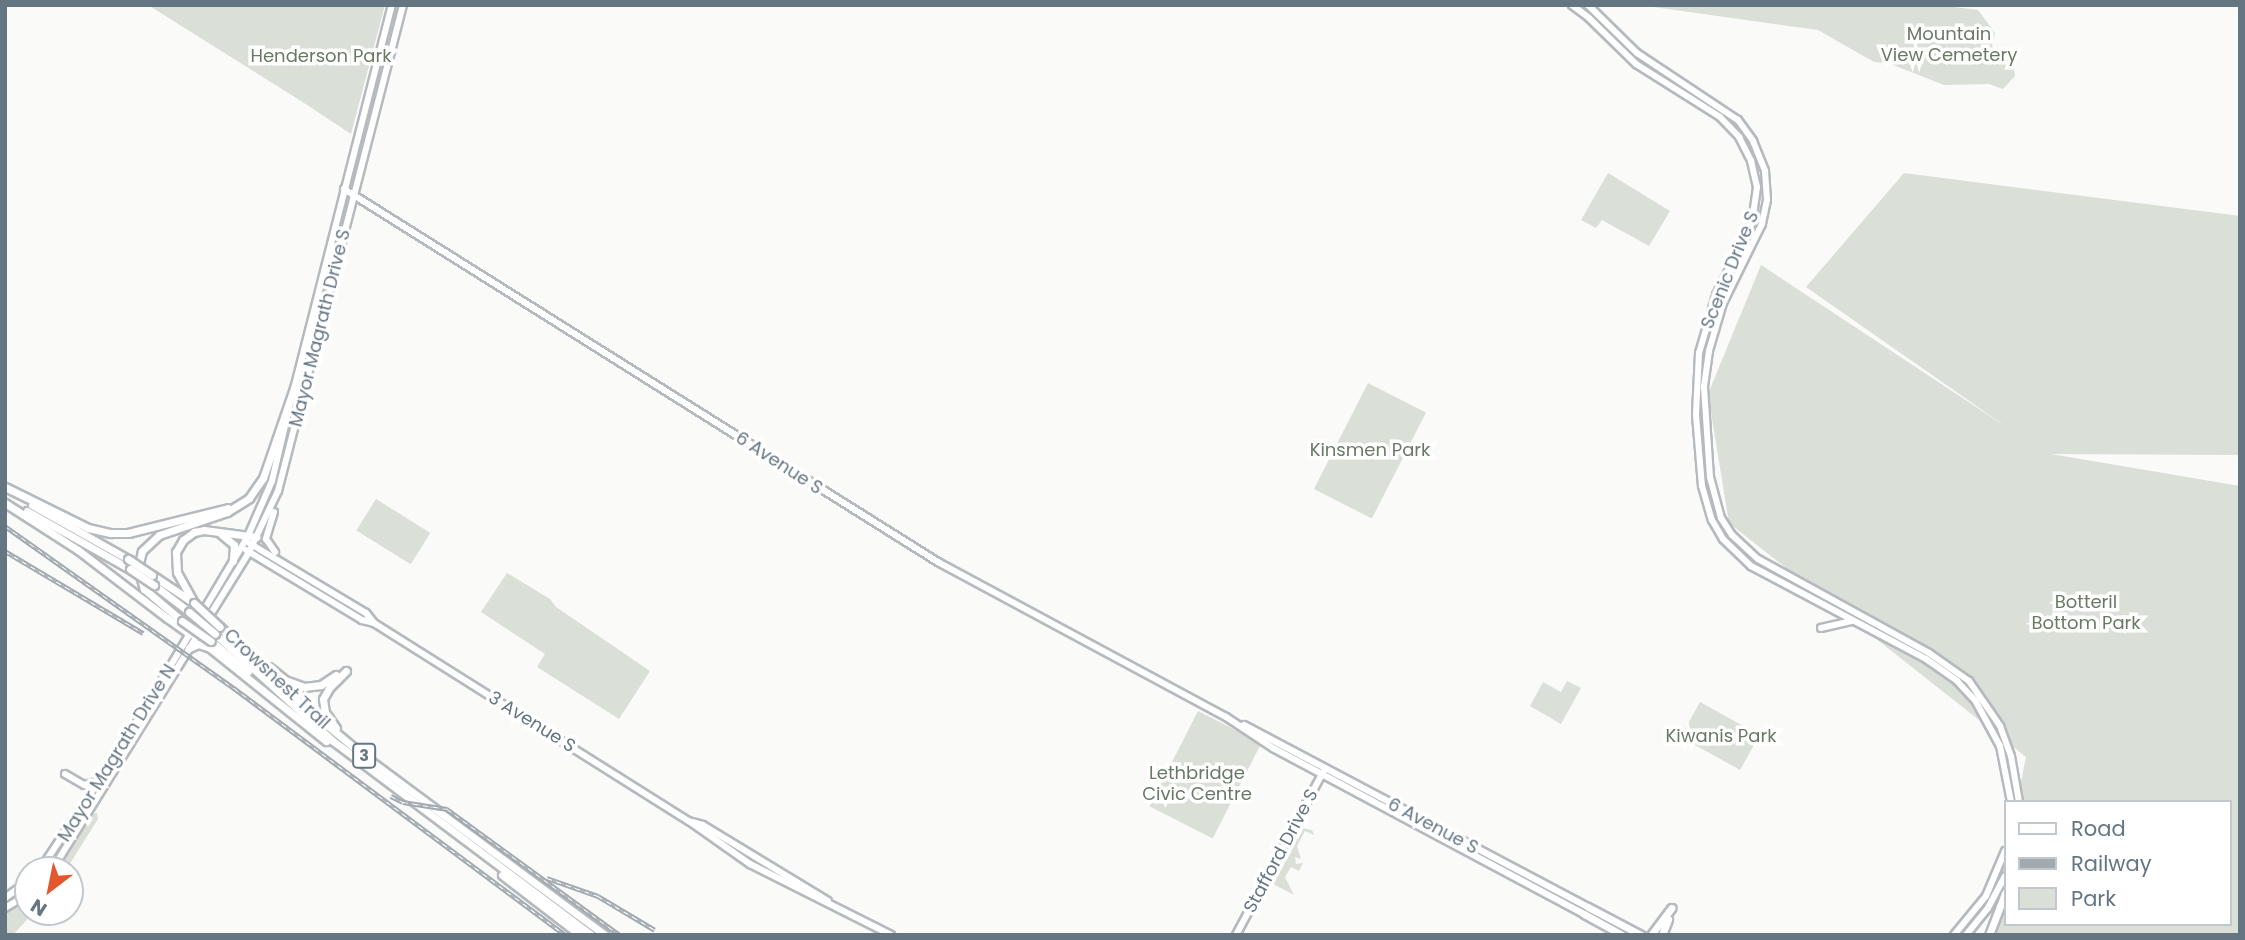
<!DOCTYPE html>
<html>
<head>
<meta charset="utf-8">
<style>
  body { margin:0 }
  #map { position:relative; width:2245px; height:940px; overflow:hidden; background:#fafaf8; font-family:Poppins,sans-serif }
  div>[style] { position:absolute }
  .green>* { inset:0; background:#dadfd7; transform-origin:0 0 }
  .roads { filter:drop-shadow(2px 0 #b5babe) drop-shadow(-2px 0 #b5babe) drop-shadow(0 2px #b5babe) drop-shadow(0 -2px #b5babe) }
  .major>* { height:6px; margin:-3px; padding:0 3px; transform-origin:3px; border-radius:3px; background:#fff }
  .highway>* { height:7px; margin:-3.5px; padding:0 3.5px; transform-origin:3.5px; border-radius:3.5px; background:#fff }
  .rail>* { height:4.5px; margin-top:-2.25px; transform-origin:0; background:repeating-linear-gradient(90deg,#fff 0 5px,#a2aab0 0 10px); box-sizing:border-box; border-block:2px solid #a2aab0 }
  .bridges { filter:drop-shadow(2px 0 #b4b9bd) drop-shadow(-2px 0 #b4b9bd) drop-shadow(0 2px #b4b9bd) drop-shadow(0 -2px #b4b9bd) }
  .highway-bridge>* { height:7px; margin:-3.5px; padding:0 3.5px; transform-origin:3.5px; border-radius:3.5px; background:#fff }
  span { translate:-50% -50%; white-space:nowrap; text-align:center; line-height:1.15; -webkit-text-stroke:7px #fff; paint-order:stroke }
  .shield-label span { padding:2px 5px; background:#fff; border:2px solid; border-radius:5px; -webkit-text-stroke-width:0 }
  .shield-label { font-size:16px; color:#657683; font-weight:700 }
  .park-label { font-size:18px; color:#687a64 }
  .street-label { font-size:18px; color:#657683 }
  .frame { position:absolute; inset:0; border:7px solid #657683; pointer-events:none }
  .legend { position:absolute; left:2004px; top:800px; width:228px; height:126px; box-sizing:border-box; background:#fff; border:2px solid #c1c8cd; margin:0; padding:9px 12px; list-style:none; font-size:21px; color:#657683 }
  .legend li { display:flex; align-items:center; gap:14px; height:35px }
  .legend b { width:35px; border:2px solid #c1c8cd }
  .north { position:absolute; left:14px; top:856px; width:70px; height:70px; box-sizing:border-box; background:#fff; border:2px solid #c1c8cd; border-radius:50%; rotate:212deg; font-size:19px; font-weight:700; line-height:28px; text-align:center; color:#657683 }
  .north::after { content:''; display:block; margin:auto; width:24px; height:32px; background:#e4572e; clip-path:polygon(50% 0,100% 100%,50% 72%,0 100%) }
</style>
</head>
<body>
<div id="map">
  <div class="green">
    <i style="clip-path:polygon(148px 5px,385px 5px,351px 134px,304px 103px)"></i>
    <i style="clip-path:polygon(1639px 5px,1939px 5px,1978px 10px,1995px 33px,1992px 47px,2013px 63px,2015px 76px,2003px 89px,1989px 84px,1944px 85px,1888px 63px,1874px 62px,1818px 30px)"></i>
    <i style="clip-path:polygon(1608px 173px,1670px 211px,1649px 246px,1602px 220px,1596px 228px,1581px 220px)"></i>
    <i style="clip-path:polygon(1904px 173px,2240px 216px,2240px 455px,2051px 454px,2240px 486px,2240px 935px,1989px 935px,2005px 859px,2005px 924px,2229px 924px,2229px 802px,2017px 802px,2026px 757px,1729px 523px,1708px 394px,1761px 265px,2008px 428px,1806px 287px)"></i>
    <i style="left:1368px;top:383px;width:65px;height:119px;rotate:27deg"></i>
    <i style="left:376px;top:499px;width:64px;height:37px;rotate:32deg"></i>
    <i style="clip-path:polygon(507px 573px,550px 599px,556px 607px,650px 671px,619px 719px,537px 667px,545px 654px,481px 612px)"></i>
    <i style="clip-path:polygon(1567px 681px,1581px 688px,1561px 724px,1530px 706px,1543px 682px,1561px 692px)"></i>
    <i style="left:1700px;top:702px;width:68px;height:40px;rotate:29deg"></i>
    <i style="left:1198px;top:711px;width:71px;height:107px;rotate:27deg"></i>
    <i style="clip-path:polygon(97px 813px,98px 819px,66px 870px,56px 870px,92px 814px)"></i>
    <i style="clip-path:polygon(1303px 828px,1312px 830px,1314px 835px,1305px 831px,1297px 846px,1301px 859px,1295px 857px,1296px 864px,1303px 863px,1299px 871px,1291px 867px,1285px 877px,1294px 895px,1273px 884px)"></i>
    <i style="clip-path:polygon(28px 898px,28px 912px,34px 912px,13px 935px,5px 935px,5px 912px)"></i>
  </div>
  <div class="roads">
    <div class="major">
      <i style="left:1572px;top:5px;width:21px;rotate:37deg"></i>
      <i style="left:1589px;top:18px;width:66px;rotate:44.4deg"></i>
      <i style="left:1636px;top:64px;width:99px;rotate:32.2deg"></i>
      <i style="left:1720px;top:117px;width:28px;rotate:46deg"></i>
      <i style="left:1739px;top:137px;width:27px;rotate:63deg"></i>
      <i style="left:1751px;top:161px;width:27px;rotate:77deg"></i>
      <i style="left:1757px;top:187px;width:36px;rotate:98deg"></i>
      <i style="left:1752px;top:223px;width:80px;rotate:116.6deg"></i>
      <i style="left:1716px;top:295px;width:60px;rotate:106.3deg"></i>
      <i style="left:1699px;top:353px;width:62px;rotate:92.8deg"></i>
      <i style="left:1696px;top:415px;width:71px;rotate:85.2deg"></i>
      <i style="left:1702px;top:486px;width:35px;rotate:74deg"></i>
      <i style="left:1712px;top:520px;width:22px;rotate:60deg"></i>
      <i style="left:1723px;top:539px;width:39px;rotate:44deg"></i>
      <i style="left:1751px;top:566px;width:198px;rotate:28deg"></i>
      <i style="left:1926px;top:659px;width:38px;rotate:35deg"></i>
      <i style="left:1957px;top:681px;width:26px;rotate:47deg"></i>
      <i style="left:1975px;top:700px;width:52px;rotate:61.5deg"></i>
      <i style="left:2000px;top:746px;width:57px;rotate:78.9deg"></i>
      <i style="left:1588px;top:5px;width:69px;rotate:44.4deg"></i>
      <i style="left:1637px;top:53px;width:121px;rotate:33.6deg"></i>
      <i style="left:1738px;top:120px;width:26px;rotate:54deg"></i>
      <i style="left:1753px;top:141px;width:32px;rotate:68deg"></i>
      <i style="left:1765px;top:171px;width:29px;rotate:86deg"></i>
      <i style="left:1767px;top:200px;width:25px;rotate:102deg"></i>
      <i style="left:1762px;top:224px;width:88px;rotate:116.3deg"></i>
      <i style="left:1723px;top:303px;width:50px;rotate:106.3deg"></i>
      <i style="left:1709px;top:351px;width:36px;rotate:98deg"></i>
      <i style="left:1704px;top:387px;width:90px;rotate:86.2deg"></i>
      <i style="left:1710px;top:477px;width:42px;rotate:75deg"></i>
      <i style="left:1721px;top:518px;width:20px;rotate:57deg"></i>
      <i style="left:1732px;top:535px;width:35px;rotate:43deg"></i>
      <i style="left:1758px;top:559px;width:195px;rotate:28.8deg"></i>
      <i style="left:1929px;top:653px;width:49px;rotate:35deg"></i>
      <i style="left:1969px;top:681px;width:55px;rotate:55.4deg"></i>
      <i style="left:2000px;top:726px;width:32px;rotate:70deg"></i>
      <i style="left:2011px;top:756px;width:47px;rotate:80.1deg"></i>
      <i style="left:344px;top:189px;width:701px;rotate:32.13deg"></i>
      <i style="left:938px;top:562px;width:327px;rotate:28.3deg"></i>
      <i style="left:1226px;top:717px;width:56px;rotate:33.4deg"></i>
      <i style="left:1273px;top:748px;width:353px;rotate:28.1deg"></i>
      <i style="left:294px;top:389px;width:396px;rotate:-75.7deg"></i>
      <i style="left:274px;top:512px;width:28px;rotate:107deg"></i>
      <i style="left:266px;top:539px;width:16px;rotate:55deg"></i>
      <i style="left:249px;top:543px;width:136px;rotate:30.9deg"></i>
      <i style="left:366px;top:613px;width:13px;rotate:51deg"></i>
      <i style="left:374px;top:623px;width:372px;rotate:32.2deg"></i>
      <i style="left:689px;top:821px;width:75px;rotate:35.2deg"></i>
      <i style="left:750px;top:864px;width:158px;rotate:26.7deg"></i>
      <i style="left:246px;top:550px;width:135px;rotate:31.1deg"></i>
      <i style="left:362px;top:620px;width:12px;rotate:14deg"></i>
      <i style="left:1821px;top:628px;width:32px;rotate:-13deg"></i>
      <i style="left:1244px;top:725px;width:389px;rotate:27.9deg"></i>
      <i style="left:65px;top:774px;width:22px;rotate:30deg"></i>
      <i style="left:84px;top:785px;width:13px;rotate:-13deg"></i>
      <i style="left:693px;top:822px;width:10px;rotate:17deg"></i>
      <i style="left:703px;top:825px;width:146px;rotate:31.3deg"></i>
      <i style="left:40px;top:870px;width:169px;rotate:-56.6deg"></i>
      <i style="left:133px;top:729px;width:222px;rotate:-59.2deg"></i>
      <i style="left:247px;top:538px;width:62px;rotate:-66.3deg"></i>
      <i style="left:272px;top:481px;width:66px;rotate:-76.8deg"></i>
      <i style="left:52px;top:870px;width:374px;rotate:-58.2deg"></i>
      <i style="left:249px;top:552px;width:68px;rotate:-64.6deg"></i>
      <i style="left:278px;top:491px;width:502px;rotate:-75.58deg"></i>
      <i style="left:5px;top:898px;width:29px;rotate:-36deg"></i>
      <i style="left:5px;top:908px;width:27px;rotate:-31deg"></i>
      <i style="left:1236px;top:935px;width:185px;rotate:-61.9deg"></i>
      <i style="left:1954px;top:935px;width:50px;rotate:-50.6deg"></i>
      <i style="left:1986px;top:896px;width:49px;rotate:-67.1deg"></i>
      <i style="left:1966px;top:935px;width:35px;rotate:-51deg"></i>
      <i style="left:1988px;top:908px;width:36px;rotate:-62deg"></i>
    </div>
    <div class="highway">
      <i style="left:5px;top:487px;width:93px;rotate:26.3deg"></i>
      <i style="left:88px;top:528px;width:23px;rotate:13deg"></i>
      <i style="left:110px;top:533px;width:18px"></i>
      <i style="left:128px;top:533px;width:103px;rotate:-14deg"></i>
      <i style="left:5px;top:503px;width:87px;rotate:32.8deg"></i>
      <i style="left:78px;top:550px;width:112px;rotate:37.4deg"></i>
      <i style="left:167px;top:618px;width:28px;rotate:35deg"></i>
      <i style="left:190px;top:634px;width:9px"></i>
      <i style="left:32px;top:505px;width:110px;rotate:29.4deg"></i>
      <i style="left:27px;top:511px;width:118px;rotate:29.4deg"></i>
      <i style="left:221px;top:534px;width:17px;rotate:40deg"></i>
      <i style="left:234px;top:545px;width:16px;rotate:94deg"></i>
      <i style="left:152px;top:575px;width:50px;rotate:33.7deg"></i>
      <i style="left:154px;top:585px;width:44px;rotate:37.6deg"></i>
      <i style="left:194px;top:603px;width:35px;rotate:-119deg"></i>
      <i style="left:177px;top:572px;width:20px;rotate:-93deg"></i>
      <i style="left:176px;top:552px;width:14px;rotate:-60deg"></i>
      <i style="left:183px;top:540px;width:14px;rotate:-36deg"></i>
      <i style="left:194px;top:532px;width:10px;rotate:-11deg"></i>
      <i style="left:204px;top:530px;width:53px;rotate:7.5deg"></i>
      <i style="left:182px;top:621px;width:50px;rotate:-139.9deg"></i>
      <i style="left:144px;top:589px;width:22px;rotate:-106deg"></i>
      <i style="left:138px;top:568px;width:17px;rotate:-77deg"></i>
      <i style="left:142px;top:551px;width:23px;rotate:-43deg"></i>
      <i style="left:159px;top:535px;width:72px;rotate:-18.7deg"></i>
      <i style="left:227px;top:512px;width:26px;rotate:-32deg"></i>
      <i style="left:249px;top:498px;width:24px;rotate:-55deg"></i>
      <i style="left:263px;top:478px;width:98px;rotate:-71deg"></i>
      <i style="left:220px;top:627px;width:114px;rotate:43.2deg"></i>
      <i style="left:303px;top:705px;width:80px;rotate:39.9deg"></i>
      <i style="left:364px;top:756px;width:300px;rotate:36.6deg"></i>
      <i style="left:215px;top:634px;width:159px;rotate:42.2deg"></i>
      <i style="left:333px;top:741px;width:323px;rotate:36.9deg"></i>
      <i style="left:211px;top:641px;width:48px;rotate:40deg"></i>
      <i style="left:189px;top:648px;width:10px;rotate:-24deg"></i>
      <i style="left:198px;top:644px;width:13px;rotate:18deg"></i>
      <i style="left:210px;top:648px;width:149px;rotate:38.7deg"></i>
      <i style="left:269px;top:667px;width:21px;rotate:39deg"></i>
      <i style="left:285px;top:680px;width:20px;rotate:20deg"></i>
      <i style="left:304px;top:687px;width:17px;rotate:-7deg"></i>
      <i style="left:321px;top:685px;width:18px;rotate:-34deg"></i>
      <i style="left:336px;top:728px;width:19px;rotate:-125deg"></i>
      <i style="left:325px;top:712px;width:13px;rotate:-99deg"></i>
      <i style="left:323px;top:699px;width:13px;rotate:-61deg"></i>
      <i style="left:329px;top:688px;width:24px;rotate:-45deg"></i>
      <i style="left:502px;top:875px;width:98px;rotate:37.6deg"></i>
      <i style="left:1588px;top:907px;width:60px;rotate:27.8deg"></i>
      <i style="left:1584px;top:914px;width:43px;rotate:28.9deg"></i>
      <i style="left:1651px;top:935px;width:34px;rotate:-53deg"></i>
      <i style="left:1662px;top:935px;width:17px;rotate:-69deg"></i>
      <i style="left:1989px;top:935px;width:45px;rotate:-69.1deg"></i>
    </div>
  </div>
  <div class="rail">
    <i style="left:5px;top:526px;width:281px;rotate:35.3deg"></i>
    <i style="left:234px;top:688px;width:413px;rotate:36.7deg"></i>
    <i style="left:5px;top:551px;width:161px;rotate:30.7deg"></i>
    <i style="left:391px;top:796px;width:13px;rotate:27deg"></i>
    <i style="left:403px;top:802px;width:45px;rotate:9deg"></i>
    <i style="left:447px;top:809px;width:214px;rotate:36.1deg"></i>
    <i style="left:547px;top:878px;width:54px;rotate:19.4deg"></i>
    <i style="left:598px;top:896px;width:66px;rotate:30.8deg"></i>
  </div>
  <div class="bridges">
    <div class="highway-bridge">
      <i style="left:128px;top:559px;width:29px;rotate:34deg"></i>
      <i style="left:130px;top:569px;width:29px;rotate:34deg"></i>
      <i style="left:194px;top:603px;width:35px;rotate:43deg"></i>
      <i style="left:189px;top:612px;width:34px;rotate:40deg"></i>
      <i style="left:182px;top:621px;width:35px;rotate:35deg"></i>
    </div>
  </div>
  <div class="shield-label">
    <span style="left:364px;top:756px">3</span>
  </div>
  <div class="park-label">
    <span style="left:1949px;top:45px">Mountain<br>View Cemetery</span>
    <span style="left:321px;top:56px">Henderson Park</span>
    <span style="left:1370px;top:450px">Kinsmen Park</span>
    <span style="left:2086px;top:613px">Botteril<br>Bottom Park</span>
    <span style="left:1721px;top:736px">Kiwanis Park</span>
    <span style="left:1197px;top:784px">Lethbridge<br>Civic Centre</span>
  </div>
  <div class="street-label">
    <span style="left:1730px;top:270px;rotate:-68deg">Scenic Drive S</span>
    <span style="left:320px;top:328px;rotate:-76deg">Mayor Magrath Drive S</span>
    <span style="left:779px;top:463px;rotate:33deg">6 Avenue S</span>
    <span style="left:277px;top:679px;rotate:43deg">Crowsnest Trail</span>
    <span style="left:532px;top:722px;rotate:32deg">3 Avenue S</span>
    <span style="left:117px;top:753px;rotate:-58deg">Mayor Magrath Drive N</span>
    <span style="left:1433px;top:826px;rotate:28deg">6 Avenue S</span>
    <span style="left:1281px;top:851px;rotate:-62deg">Stafford Drive S</span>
  </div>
  <div class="frame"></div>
  <ul class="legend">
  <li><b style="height:9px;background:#fff"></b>Road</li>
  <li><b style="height:9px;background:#a2aab0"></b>Railway</li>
  <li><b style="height:19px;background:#dadfd7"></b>Park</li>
  </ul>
  <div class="north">N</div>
</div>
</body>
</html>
